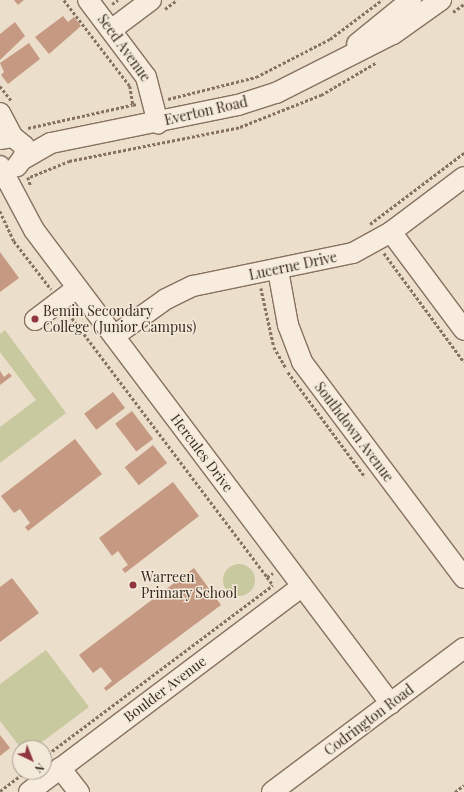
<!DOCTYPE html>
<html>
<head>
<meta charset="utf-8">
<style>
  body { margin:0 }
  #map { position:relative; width:464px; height:792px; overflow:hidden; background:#ebdeca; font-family:"Playfair Display",serif }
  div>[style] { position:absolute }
  .green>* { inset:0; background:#c8c99f }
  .round { border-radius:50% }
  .building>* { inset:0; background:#c69983; transform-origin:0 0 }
  .path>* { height:2.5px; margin-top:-1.25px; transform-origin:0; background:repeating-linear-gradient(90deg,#877160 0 3px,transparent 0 5px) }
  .roads { filter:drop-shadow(1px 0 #877160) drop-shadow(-1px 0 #877160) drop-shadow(0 1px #877160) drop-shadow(0 -1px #877160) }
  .minor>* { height:20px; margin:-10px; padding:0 10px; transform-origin:10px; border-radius:10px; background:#f7ecdd }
  .dots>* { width:11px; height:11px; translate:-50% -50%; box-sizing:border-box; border:2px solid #f3e9d9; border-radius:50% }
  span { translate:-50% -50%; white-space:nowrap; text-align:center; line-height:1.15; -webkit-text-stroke:3px #f3e9d9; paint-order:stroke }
  .street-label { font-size:14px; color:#392b22 }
  .poi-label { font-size:14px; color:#392b22 }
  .left { translate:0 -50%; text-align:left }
  .north { position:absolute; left:12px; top:740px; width:40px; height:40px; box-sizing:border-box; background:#f3e9d9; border:1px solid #a99d90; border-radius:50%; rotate:137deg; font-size:11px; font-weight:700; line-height:16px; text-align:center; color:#392b22 }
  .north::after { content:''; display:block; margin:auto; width:14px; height:18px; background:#91353f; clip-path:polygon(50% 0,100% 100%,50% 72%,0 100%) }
</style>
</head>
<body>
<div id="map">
  <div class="green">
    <i style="clip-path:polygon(5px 330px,66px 413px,0 463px,0 427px,36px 400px,0 352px,0 334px)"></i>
    <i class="round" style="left:223px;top:564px;width:32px;height:32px"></i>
    <i style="clip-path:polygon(46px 650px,89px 707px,34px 748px,21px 748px,0 721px,0 684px)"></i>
  </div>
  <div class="building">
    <i style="clip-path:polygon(14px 0,24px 0,18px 5px)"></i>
    <i style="clip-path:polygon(63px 16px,68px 22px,74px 17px,81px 26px,49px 54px,35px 37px)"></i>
    <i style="clip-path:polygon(15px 22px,25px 36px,0 60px,0 34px)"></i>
    <i style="clip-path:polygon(29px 43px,40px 59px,8px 84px,1px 75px,4px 72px,0 63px)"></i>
    <i style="clip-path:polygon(0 252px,19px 278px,0 292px)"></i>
    <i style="clip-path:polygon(0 371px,4px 377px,9px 373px,12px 376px,0 385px)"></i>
    <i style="left:113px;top:392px;width:20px;height:36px;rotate:53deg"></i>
    <i style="left:132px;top:411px;width:35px;height:21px;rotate:53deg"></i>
    <i style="clip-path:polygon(75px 439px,102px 474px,28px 531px,25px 527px,30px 523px,20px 509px,14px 513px,1px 496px)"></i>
    <i style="left:153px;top:445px;width:23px;height:36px;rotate:52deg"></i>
    <i style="clip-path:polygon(173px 482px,199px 516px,125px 573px,122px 569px,128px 565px,118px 551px,112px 556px,99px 538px)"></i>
    <i style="clip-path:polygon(194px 568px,221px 605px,106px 691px,104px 688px,112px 681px,101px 667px,93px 673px,79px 655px)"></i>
    <i style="clip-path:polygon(12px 578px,39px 613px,0 642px,0 587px)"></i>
    <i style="clip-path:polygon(0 735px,10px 748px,0 756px)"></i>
  </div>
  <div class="path">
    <i style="left:64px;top:0;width:108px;rotate:52.5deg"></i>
    <i style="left:130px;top:86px;width:19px;rotate:81deg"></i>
    <i style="left:133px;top:105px;width:3px;rotate:-18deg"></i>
    <i style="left:112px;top:4px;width:7px;rotate:-34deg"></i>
    <i style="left:165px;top:9px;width:15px;rotate:-37deg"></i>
    <i style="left:453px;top:12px;width:14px;rotate:-36deg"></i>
    <i style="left:0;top:86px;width:18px;rotate:52deg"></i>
    <i style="left:168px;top:99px;width:91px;rotate:-14deg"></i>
    <i style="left:256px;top:77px;width:83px;rotate:-27.2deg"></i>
    <i style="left:330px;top:39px;width:65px;rotate:-36.9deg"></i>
    <i style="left:28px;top:128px;width:107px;rotate:-12.5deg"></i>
    <i style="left:28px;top:177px;width:10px;rotate:73deg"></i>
    <i style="left:30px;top:177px;width:42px;rotate:-22.3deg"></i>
    <i style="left:69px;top:161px;width:174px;rotate:-11.2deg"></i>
    <i style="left:240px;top:127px;width:87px;rotate:-21.6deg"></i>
    <i style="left:321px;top:95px;width:65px;rotate:-30.5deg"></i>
    <i style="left:0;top:211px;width:33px;rotate:65deg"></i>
    <i style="left:14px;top:241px;width:61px;rotate:52.4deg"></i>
    <i style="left:370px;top:224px;width:118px;rotate:-37.1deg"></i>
    <i style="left:384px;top:253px;width:135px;rotate:53.7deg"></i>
    <i style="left:261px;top:288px;width:60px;rotate:77.6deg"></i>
    <i style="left:274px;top:347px;width:24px;rotate:60deg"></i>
    <i style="left:69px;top:314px;width:329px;rotate:53deg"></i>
    <i style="left:267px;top:577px;width:7px;rotate:-34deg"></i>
    <i style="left:288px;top:372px;width:130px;rotate:53.7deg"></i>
    <i style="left:267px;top:577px;width:10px;rotate:53deg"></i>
    <i style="left:44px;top:757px;width:286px;rotate:-36.9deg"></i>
    <i style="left:0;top:791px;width:31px;rotate:-37deg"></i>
    <i style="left:455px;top:792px;width:11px;rotate:-38deg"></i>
  </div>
  <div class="roads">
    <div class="minor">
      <i style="left:88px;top:0;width:96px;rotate:53deg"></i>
      <i style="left:146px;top:77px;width:48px;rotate:75.4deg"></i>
      <i style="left:111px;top:30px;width:50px;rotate:-36.9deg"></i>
      <i style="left:357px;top:44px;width:70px;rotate:-39.2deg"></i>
      <i style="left:0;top:113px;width:27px;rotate:62deg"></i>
      <i style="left:0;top:139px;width:13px;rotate:-9deg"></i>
      <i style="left:13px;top:137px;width:14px;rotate:39deg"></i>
      <i style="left:24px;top:146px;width:9px;rotate:84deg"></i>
      <i style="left:25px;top:155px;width:14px;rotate:126deg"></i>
      <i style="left:23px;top:159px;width:32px;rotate:-30deg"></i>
      <i style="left:51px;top:143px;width:191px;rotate:-11.5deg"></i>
      <i style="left:238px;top:105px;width:40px;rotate:-18deg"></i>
      <i style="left:276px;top:93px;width:131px;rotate:-26.8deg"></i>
      <i style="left:393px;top:34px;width:59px;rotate:-35.3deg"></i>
      <i style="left:0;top:166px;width:72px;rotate:62deg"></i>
      <i style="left:34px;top:230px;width:593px;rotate:53.01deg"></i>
      <i style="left:391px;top:232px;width:122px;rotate:53.3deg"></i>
      <i style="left:278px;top:270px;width:56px;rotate:79.7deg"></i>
      <i style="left:288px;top:325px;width:40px;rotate:69deg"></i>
      <i style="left:302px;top:362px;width:270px;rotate:53.1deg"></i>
      <i style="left:35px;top:320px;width:53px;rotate:-37.3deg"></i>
      <i style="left:114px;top:336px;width:64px;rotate:-35.4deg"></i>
      <i style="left:166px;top:299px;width:30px;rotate:-26deg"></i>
      <i style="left:193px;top:286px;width:163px;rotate:-11.7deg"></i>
      <i style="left:353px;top:253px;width:43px;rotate:-28.9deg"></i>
      <i style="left:391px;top:232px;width:91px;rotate:-37deg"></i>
      <i style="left:60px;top:768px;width:31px;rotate:52deg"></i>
      <i style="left:29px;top:792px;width:342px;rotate:-37deg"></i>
      <i style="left:272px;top:792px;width:240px;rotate:-36.9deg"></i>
    </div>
  </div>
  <div class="dots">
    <i style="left:35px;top:319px;background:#91353f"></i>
    <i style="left:133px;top:585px;background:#91353f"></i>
  </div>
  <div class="street-label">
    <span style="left:124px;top:48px;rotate:54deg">Seed Avenue</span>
    <span style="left:206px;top:111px;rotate:-13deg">Everton Road</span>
    <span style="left:293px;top:266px;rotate:-12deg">Lucerne Drive</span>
    <span style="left:354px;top:432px;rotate:53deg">Southdown Avenue</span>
    <span style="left:202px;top:453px;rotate:53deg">Hercules Drive</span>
    <span style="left:165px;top:689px;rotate:-37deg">Boulder Avenue</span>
    <span style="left:369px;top:720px;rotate:-37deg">Codrington Road</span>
  </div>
  <div class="poi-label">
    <span class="left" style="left:43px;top:319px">Bemin Secondary<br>College (Junior Campus)</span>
    <span class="left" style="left:141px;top:585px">Warreen<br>Primary School</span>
  </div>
  <div class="north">N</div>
</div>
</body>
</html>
